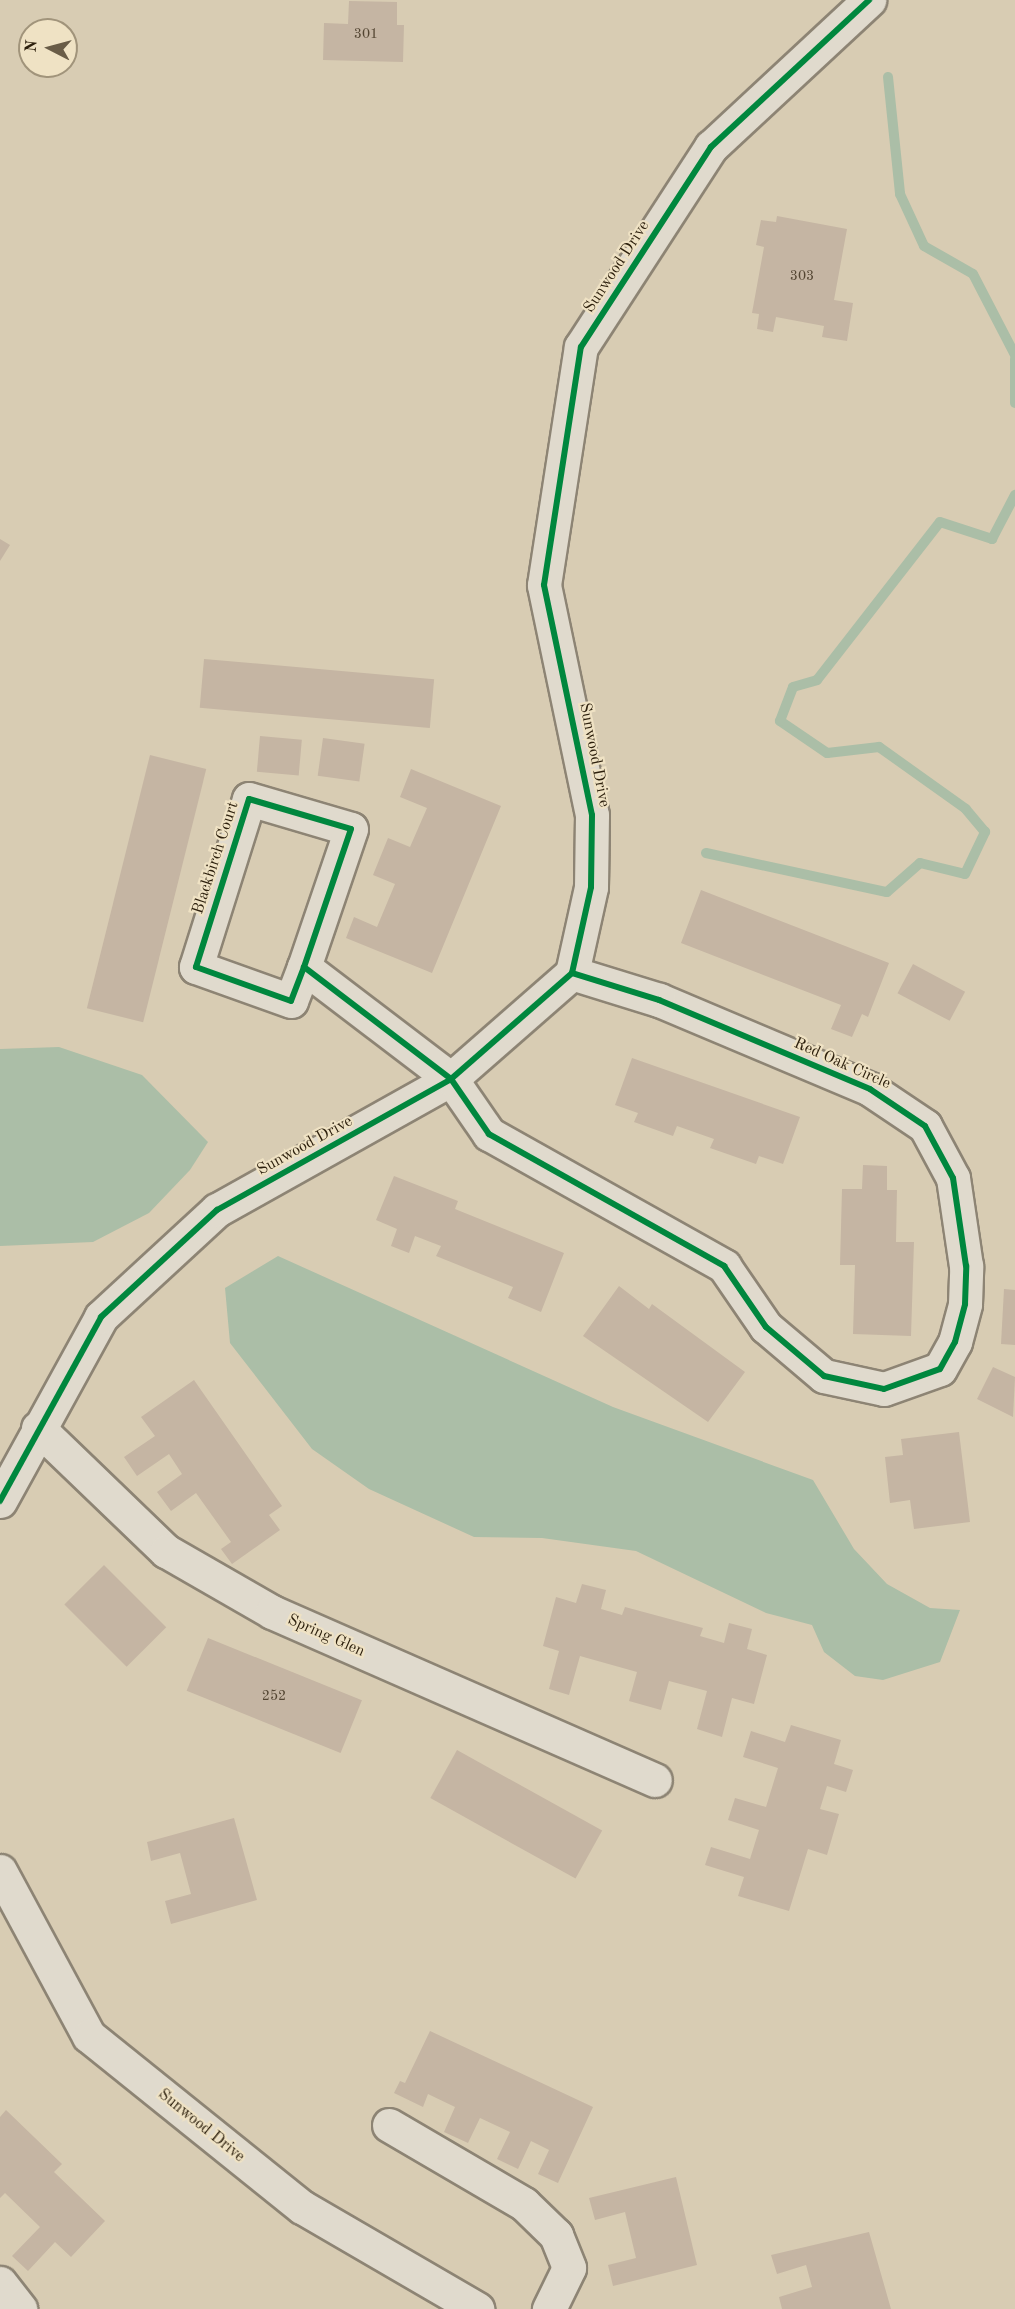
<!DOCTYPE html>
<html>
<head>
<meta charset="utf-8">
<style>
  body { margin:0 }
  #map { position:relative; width:1015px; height:2309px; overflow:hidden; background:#d8ccb3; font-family:"Old Standard TT",serif }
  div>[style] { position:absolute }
  .water>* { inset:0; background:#abbea7 }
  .stream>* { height:10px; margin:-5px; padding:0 5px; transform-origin:5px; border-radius:5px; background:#abbea7 }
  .building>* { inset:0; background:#c5b5a3; transform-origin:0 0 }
  .roads { filter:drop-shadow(2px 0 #8d8474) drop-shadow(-2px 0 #8d8474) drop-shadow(0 2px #8d8474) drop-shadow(0 -2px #8d8474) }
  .minor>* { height:33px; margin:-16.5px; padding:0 16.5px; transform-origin:16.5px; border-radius:16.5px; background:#e0dacd }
  .cycleway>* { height:6px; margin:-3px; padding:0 3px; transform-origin:3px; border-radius:3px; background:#00873e }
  span { translate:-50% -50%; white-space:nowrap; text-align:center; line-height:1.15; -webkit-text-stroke:4.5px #efe2c4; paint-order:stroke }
  .number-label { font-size:14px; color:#534532 }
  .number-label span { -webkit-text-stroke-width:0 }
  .street-label { font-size:16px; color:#2d200d }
  .north { position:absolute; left:18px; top:18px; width:60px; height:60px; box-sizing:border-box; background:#efe2c4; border:2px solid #a1947b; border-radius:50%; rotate:276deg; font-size:16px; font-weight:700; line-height:24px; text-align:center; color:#2d200d }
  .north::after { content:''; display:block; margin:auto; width:21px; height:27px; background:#695c47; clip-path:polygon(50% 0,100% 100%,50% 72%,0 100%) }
</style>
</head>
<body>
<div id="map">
  <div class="water">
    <i style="clip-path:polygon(59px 1047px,142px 1075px,208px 1142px,190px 1170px,149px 1213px,93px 1242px,0 1246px,0 1049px)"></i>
    <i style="clip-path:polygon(278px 1256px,613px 1407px,813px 1480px,854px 1549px,887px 1584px,930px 1608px,960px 1610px,940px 1662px,883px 1680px,855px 1676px,824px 1652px,812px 1625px,766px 1613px,636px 1551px,542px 1538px,474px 1537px,369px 1489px,312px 1449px,230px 1343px,225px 1288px)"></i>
  </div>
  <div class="stream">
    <i style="left:888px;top:77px;width:118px;rotate:84.1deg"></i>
    <i style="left:900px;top:194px;width:57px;rotate:65.2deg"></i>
    <i style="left:924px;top:246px;width:56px;rotate:29.7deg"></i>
    <i style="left:973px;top:274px;width:91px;rotate:62.6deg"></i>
    <i style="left:1015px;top:359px;width:44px;rotate:90deg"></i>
    <i style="left:706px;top:853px;width:185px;rotate:12.2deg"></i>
    <i style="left:887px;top:892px;width:44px;rotate:-41.3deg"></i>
    <i style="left:920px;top:863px;width:46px;rotate:13.7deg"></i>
    <i style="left:965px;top:874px;width:47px;rotate:-64.5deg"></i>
    <i style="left:985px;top:832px;width:30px;rotate:-130deg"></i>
    <i style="left:966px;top:809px;width:107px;rotate:-144.5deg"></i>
    <i style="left:879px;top:747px;width:52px;rotate:173.4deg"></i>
    <i style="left:827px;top:753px;width:57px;rotate:-145.8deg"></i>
    <i style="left:780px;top:721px;width:36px;rotate:-69deg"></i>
    <i style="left:793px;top:687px;width:25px;rotate:-16deg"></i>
    <i style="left:817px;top:680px;width:200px;rotate:-52.1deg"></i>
    <i style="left:940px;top:522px;width:55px;rotate:18.1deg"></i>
    <i style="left:992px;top:539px;width:50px;rotate:-62.4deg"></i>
  </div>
  <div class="building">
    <i style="clip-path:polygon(349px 1px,397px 2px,397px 25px,404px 25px,403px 62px,323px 60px,324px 23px,348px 24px)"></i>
    <i style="clip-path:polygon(777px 216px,847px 229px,834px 300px,853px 303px,847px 341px,822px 337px,824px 326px,776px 317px,773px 332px,757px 329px,759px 314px,752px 313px,764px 247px,756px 245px,761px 220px,776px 222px)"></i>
    <i style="clip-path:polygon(0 539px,10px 545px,0 561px)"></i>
    <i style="left:204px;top:659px;width:231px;height:49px;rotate:5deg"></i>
    <i style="left:260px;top:736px;width:42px;height:36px;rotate:5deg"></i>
    <i style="left:323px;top:738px;width:42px;height:38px;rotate:8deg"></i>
    <i style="left:150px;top:755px;width:58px;height:261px;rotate:14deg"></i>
    <i style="clip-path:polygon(411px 769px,501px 806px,432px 973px,346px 938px,354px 917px,377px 927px,395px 884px,373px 875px,388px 838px,410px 847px,427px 808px,400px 797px)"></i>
    <i style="clip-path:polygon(701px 890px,889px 963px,868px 1017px,862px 1014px,852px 1037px,831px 1029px,841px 1005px,681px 943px)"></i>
    <i style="left:913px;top:964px;width:59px;height:33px;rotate:28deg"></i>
    <i style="clip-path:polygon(632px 1058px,800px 1117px,783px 1164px,759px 1156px,756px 1164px,710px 1148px,714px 1139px,677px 1126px,673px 1136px,634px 1122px,638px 1113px,615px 1105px)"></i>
    <i style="clip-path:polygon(863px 1165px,887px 1166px,887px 1190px,897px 1190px,896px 1242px,914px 1242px,911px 1336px,853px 1334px,855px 1265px,840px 1265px,842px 1189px,862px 1189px)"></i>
    <i style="clip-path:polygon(394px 1176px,458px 1201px,455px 1209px,564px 1253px,541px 1312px,508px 1298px,513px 1287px,436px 1256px,441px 1246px,415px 1236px,409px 1253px,391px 1246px,397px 1229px,376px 1220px)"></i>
    <i style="clip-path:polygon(619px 1286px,649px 1309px,652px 1304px,745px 1372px,708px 1422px,583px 1336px)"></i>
    <i style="clip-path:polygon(1004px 1289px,1015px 1290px,1015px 1345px,1001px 1344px)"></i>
    <i style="clip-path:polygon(993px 1367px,1015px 1377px,1013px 1417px,977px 1399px)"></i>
    <i style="clip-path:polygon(194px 1380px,282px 1506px,269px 1515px,280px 1530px,232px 1564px,221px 1549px,231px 1542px,196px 1493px,171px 1511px,157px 1492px,182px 1474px,169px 1454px,137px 1476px,124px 1457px,155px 1436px,141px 1417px)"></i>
    <i style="clip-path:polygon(959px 1432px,970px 1522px,914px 1529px,910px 1500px,890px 1503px,885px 1457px,903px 1455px,901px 1439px)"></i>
    <i style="left:104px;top:1565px;width:88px;height:56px;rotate:45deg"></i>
    <i style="clip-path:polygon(582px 1584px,606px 1590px,601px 1609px,622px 1615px,625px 1607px,703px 1628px,700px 1636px,724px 1643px,729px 1623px,752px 1629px,747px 1649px,767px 1655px,754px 1704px,732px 1698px,722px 1737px,697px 1729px,707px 1691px,669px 1681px,661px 1710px,629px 1701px,637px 1672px,580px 1656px,569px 1695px,549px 1689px,559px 1651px,543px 1646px,556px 1597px,576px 1603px)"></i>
    <i style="left:208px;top:1638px;width:166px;height:57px;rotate:22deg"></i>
    <i style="clip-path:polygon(791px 1725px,841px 1740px,834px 1764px,853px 1770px,846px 1792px,827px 1786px,820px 1809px,839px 1814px,827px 1855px,808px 1849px,789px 1911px,738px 1896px,744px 1877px,705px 1865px,711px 1847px,750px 1859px,759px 1830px,728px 1820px,735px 1798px,766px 1807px,778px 1768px,743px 1757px,751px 1731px,785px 1742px)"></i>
    <i style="left:457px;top:1750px;width:166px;height:55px;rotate:29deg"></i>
    <i style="clip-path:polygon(234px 1818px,257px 1900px,171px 1924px,165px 1901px,191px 1894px,180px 1853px,151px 1861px,147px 1842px)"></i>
    <i style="clip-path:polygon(430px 2031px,593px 2107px,558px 2183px,538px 2174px,549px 2150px,531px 2141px,518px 2169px,497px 2159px,510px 2132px,480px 2118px,468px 2143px,444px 2132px,455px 2107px,428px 2094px,423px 2107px,394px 2093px,400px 2081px,405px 2083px)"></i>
    <i style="clip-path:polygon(6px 2110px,62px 2164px,54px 2172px,105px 2221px,71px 2257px,55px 2242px,28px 2271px,12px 2256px,40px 2227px,5px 2193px,0 2198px,0 2117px)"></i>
    <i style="clip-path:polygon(676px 2177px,697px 2265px,613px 2286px,608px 2265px,636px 2258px,625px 2212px,595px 2220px,589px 2198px)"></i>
    <i style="clip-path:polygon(869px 2232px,891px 2309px,782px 2309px,779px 2297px,812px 2287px,806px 2265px,777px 2274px,771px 2255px)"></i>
  </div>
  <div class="roads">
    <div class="minor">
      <i style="left:304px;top:967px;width:36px;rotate:111deg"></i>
      <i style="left:291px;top:1001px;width:101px;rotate:-160.3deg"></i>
      <i style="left:196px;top:967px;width:176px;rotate:-72.5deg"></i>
      <i style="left:249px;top:799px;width:106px;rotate:16.4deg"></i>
      <i style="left:351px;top:829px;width:146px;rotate:108.8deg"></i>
      <i style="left:304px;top:967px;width:185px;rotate:37.3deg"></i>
      <i style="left:451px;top:1079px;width:67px;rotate:55.4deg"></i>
      <i style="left:489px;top:1134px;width:270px;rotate:29.3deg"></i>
      <i style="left:724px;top:1266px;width:74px;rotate:55.5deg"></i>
      <i style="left:766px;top:1327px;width:76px;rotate:40.2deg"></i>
      <i style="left:824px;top:1376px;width:61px;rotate:12.2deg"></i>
      <i style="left:884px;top:1389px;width:59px;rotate:-19.7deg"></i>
      <i style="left:940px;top:1369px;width:31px;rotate:-61deg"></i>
      <i style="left:955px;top:1342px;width:39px;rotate:-75deg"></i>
      <i style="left:965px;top:1304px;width:38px;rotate:-88deg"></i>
      <i style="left:966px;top:1266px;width:89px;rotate:-98.4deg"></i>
      <i style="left:953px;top:1178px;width:59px;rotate:-118.3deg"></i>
      <i style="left:925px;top:1126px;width:66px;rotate:-146.1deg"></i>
      <i style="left:870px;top:1089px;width:229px;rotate:-157.1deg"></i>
      <i style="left:659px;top:1000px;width:91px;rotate:-162.8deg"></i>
      <i style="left:38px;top:1428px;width:178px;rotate:43.9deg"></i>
      <i style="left:166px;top:1551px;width:122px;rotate:29.9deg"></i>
      <i style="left:272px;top:1612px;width:418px;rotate:23.7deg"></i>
      <i style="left:0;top:1501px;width:210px;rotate:-61.2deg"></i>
      <i style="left:101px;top:1317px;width:158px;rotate:-42.7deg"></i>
      <i style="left:217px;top:1210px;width:268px;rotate:-29.2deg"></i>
      <i style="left:451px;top:1079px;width:161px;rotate:-41.2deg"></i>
      <i style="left:572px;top:973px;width:88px;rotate:-77.5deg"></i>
      <i style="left:591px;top:887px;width:72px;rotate:-89.2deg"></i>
      <i style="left:592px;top:815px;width:235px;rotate:-101.8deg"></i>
      <i style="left:544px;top:585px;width:241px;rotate:-81.2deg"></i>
      <i style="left:581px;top:347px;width:239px;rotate:-57deg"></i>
      <i style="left:711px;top:147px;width:216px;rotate:-42.9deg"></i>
      <i style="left:0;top:1871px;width:187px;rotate:61.7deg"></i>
      <i style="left:89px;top:2036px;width:273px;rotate:38.8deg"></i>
      <i style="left:302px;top:2207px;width:203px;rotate:30.2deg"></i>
      <i style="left:389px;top:2125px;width:156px;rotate:30.3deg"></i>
      <i style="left:524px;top:2204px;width:45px;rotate:44.1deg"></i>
      <i style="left:556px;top:2235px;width:35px;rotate:68deg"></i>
      <i style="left:569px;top:2268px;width:46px;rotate:116deg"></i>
      <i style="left:0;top:2283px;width:33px;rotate:52deg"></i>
    </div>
  </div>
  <div class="cycleway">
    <i style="left:304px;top:967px;width:36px;rotate:111deg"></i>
    <i style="left:291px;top:1001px;width:101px;rotate:-160.3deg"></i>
    <i style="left:196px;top:967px;width:176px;rotate:-72.5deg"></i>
    <i style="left:249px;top:799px;width:106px;rotate:16.4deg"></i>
    <i style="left:351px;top:829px;width:146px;rotate:108.8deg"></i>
    <i style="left:304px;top:967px;width:185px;rotate:37.3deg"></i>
    <i style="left:451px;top:1079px;width:67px;rotate:55.4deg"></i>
    <i style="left:489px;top:1134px;width:270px;rotate:29.3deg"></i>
    <i style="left:724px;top:1266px;width:74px;rotate:55.5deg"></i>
    <i style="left:766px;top:1327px;width:76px;rotate:40.2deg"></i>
    <i style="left:824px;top:1376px;width:61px;rotate:12.2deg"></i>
    <i style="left:884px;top:1389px;width:59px;rotate:-19.7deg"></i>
    <i style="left:940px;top:1369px;width:31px;rotate:-61deg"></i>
    <i style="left:955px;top:1342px;width:39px;rotate:-75deg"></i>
    <i style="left:965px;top:1304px;width:38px;rotate:-88deg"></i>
    <i style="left:966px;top:1266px;width:89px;rotate:-98.4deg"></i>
    <i style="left:953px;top:1178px;width:59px;rotate:-118.3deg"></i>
    <i style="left:925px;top:1126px;width:66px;rotate:-146.1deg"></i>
    <i style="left:870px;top:1089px;width:229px;rotate:-157.1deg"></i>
    <i style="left:659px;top:1000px;width:91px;rotate:-162.8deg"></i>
    <i style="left:0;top:1501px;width:210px;rotate:-61.2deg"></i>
    <i style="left:101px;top:1317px;width:158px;rotate:-42.7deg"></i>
    <i style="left:217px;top:1210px;width:268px;rotate:-29.2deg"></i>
    <i style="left:451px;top:1079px;width:161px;rotate:-41.2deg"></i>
    <i style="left:572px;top:973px;width:88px;rotate:-77.5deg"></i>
    <i style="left:591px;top:887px;width:72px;rotate:-89.2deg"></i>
    <i style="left:592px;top:815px;width:235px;rotate:-101.8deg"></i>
    <i style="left:544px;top:585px;width:241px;rotate:-81.2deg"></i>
    <i style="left:581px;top:347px;width:239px;rotate:-57deg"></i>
    <i style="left:711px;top:147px;width:216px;rotate:-42.9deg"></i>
  </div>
  <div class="number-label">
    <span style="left:366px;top:34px">301</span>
    <span style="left:802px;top:276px">303</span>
    <span style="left:274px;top:1696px">252</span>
  </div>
  <div class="street-label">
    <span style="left:617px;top:267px;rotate:-57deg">Sunwood Drive</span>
    <span style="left:594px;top:755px;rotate:79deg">Sunwood Drive</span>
    <span style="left:216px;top:858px;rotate:-72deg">Blackbirch Court</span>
    <span style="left:842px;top:1064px;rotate:24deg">Red Oak Circle</span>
    <span style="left:305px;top:1146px;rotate:-29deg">Sunwood Drive</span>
    <span style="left:326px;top:1636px;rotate:24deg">Spring Glen</span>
    <span style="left:201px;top:2126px;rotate:39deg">Sunwood Drive</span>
  </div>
  <div class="north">N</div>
</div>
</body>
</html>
